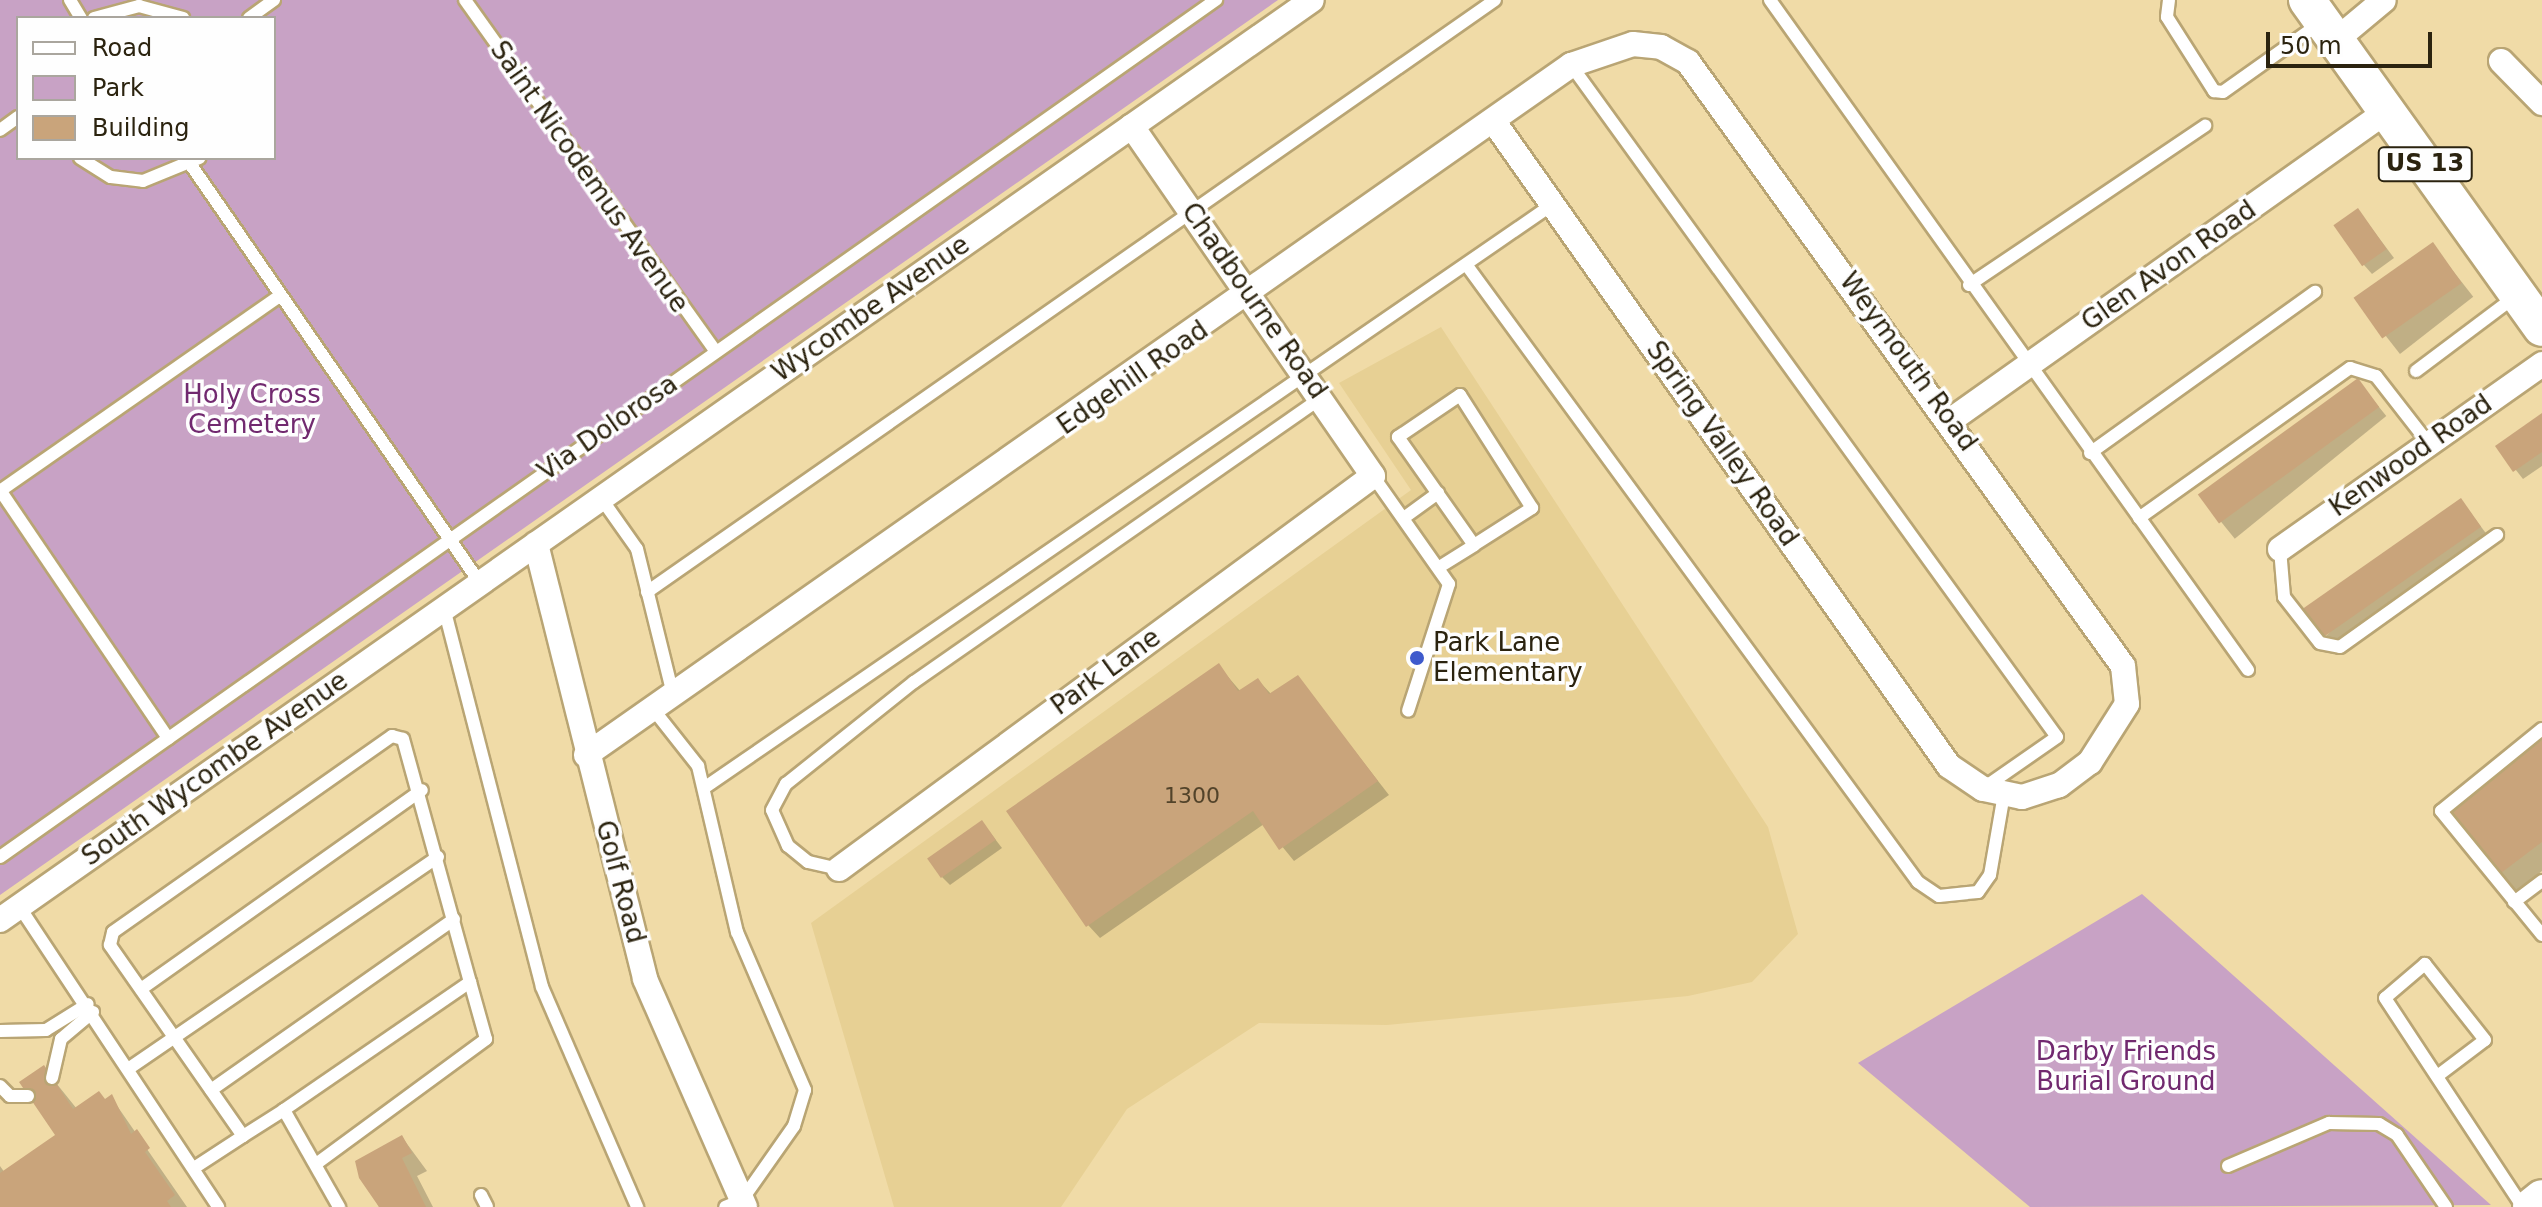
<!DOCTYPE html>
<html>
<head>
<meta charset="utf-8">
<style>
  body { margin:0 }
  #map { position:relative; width:2542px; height:1207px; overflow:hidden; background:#f0dba7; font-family:"DejaVu Sans",sans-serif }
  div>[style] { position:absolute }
  .built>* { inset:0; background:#e7d094 }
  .green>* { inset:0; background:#c8a2c5 }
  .shadow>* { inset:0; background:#0003; transform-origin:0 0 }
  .building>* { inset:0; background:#c9a47b; transform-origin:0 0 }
  .roads { filter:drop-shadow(2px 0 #b9a574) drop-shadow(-2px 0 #b9a574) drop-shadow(0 2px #b9a574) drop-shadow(0 -2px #b9a574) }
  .service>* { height:12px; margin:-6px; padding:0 6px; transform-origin:6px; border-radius:6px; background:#fff }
  .minor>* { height:24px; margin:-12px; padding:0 12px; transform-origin:12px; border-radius:12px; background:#fff }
  .primary>* { height:36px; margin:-18px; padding:0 18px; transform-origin:18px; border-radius:18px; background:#fff }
  .dots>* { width:22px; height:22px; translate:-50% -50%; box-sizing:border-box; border:4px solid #fefefe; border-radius:50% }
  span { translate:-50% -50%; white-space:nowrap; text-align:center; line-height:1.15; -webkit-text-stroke:7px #fefefe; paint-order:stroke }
  .number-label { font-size:22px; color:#52432a }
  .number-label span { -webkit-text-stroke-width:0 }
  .shield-label span { padding:2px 6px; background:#fefefe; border:2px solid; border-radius:6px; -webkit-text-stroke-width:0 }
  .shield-label { font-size:24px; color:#2b230f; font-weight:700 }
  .street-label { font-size:26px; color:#2b230f }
  .park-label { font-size:26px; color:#71296f }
  .poi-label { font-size:26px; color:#2b230f }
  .left { translate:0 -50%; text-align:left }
  .legend { position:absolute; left:16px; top:16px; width:260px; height:144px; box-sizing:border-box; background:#fefefe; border:2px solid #aaa69e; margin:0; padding:10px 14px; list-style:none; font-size:24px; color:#2b230f }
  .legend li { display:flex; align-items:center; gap:16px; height:40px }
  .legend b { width:40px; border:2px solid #aaa69e }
  .scale { position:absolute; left:2266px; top:32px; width:166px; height:36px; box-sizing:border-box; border:4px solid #2b230f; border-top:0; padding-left:10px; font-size:24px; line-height:28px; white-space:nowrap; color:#2b230f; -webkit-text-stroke:6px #fefefe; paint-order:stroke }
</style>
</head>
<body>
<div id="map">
  <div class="built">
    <i style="clip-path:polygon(1441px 327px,1768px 827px,1798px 934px,1752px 982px,1688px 996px,1387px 1025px,1259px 1023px,1127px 1109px,1061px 1207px,894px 1207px,811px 923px,1411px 490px,1339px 383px)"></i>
  </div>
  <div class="green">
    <i style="clip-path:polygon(evenodd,0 0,1278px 0,0 895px,0 0,18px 18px,274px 18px,274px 158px,18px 158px,18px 18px)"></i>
    <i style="clip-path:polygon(2142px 894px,2491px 1205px,2030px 1207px,1858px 1063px)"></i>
  </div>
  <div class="shadow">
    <i style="clip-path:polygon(2358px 210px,2394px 258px,2372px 274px,2364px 265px)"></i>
    <i style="left:2432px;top:244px;width:67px;height:93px;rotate:52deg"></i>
    <i style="left:2358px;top:381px;width:45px;height:195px;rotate:51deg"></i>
    <i style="clip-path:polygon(2542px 416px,2542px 466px,2523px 479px,2497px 446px)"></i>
    <i style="clip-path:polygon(2461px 500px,2488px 536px,2330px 648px,2322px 640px)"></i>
    <i style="clip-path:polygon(1218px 665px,1241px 692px,1258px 680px,1272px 695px,1297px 677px,1389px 795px,1294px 861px,1264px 824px,1100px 938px,1088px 925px)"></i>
    <i style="clip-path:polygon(2542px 742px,2542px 871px,2516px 892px,2499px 875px)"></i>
    <i style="clip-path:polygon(982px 822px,1002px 848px,950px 885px,942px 877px)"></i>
    <i style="clip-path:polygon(44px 1068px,77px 1109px,111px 1097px,187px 1207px,0 1207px,0 1166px,5px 1173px,58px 1136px)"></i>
    <i style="clip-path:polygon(402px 1137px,427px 1171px,417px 1176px,433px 1207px,379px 1207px,357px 1162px)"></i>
  </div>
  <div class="building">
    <i style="left:2358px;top:208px;width:50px;height:30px;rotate:55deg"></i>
    <i style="left:2433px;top:242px;width:50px;height:97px;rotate:55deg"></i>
    <i style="left:2358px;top:378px;width:36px;height:198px;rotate:54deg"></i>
    <i style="clip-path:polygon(2542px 413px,2542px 452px,2513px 472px,2495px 446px)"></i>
    <i style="left:2461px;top:498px;width:35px;height:198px;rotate:55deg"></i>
    <i style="clip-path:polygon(1219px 663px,1238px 691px,1258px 678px,1269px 694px,1298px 675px,1378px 781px,1279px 850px,1253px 811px,1086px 927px,1006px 811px)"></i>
    <i style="clip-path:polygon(2542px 740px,2542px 842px,2497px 876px,2448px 812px)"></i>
    <i style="left:982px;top:820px;width:24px;height:67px;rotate:55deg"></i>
    <i style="clip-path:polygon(44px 1065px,73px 1109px,99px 1091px,105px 1099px,112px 1094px,131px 1134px,137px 1129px,150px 1148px,145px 1152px,175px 1195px,167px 1201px,171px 1207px,0 1207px,0 1173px,55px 1135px,19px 1082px)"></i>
    <i style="clip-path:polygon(402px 1135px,412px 1153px,402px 1158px,426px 1207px,379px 1207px,359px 1178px,355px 1161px)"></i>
  </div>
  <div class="roads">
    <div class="service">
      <i style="left:70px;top:0;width:21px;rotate:59deg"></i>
      <i style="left:465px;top:0;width:432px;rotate:54.5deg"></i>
      <i style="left:1770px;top:0;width:823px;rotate:54.49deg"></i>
      <i style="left:2169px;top:0;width:17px;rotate:97deg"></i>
      <i style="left:2167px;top:17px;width:88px;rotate:57.6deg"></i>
      <i style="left:2214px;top:91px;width:9px;rotate:6deg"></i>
      <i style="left:2223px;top:92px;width:119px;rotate:-35.4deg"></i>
      <i style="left:94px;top:18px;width:47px;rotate:-14.9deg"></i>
      <i style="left:139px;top:6px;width:46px;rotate:15.3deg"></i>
      <i style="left:249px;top:18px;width:31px;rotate:-36deg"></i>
      <i style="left:1571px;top:65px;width:829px;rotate:54.13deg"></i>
      <i style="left:2057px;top:737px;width:88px;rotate:145.2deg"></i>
      <i style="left:0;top:130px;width:22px;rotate:-36deg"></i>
      <i style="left:80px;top:158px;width:36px;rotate:32deg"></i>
      <i style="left:111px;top:177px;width:32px;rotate:7deg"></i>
      <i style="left:143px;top:181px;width:61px;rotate:-22.3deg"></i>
      <i style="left:191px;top:165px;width:508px;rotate:55.34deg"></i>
      <i style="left:1468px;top:267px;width:762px;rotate:53.81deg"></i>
      <i style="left:1918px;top:882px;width:25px;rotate:34deg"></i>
      <i style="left:1939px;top:896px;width:39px;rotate:-6deg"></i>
      <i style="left:1978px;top:892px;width:21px;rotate:-55deg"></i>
      <i style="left:1990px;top:875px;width:82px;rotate:-80.2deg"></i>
      <i style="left:1969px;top:285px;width:285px;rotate:-34deg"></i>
      <i style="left:2416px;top:371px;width:125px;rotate:-36.9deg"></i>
      <i style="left:2090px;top:453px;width:277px;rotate:-35.6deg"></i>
      <i style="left:1373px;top:476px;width:132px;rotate:54.9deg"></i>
      <i style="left:1449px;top:584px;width:133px;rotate:107.9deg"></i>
      <i style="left:0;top:490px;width:300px;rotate:55.9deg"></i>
      <i style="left:0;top:491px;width:341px;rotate:-34.9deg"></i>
      <i style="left:601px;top:498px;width:62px;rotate:54.8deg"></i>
      <i style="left:637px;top:549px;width:149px;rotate:76.1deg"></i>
      <i style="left:1405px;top:517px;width:41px;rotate:-36deg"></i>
      <i style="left:2139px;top:518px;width:259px;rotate:-35.4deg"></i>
      <i style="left:2350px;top:368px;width:27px;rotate:17deg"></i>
      <i style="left:2376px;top:376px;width:86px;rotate:52.1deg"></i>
      <i style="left:2280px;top:549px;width:48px;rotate:85.2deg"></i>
      <i style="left:2284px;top:597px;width:58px;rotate:52deg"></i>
      <i style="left:2320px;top:643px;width:20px;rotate:11deg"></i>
      <i style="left:2340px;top:647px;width:193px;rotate:-35.5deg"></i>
      <i style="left:1441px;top:566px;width:39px;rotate:-32deg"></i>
      <i style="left:1474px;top:545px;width:69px;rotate:-32.5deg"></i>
      <i style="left:1532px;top:508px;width:134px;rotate:-122.5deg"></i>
      <i style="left:1460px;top:395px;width:75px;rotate:145.9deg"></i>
      <i style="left:1398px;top:437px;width:132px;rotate:54.9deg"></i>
      <i style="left:647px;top:592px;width:1034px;rotate:-34.92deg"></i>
      <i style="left:444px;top:608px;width:391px;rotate:75.5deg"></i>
      <i style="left:542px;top:987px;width:240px;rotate:66.6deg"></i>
      <i style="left:653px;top:709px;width:73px;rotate:51.7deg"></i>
      <i style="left:698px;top:766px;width:171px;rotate:76.8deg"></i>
      <i style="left:737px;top:932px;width:172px;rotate:66.7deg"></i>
      <i style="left:805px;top:1090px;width:38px;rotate:107deg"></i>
      <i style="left:794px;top:1126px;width:90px;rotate:125.1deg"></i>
      <i style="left:742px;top:1200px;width:18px;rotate:158deg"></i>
      <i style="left:2542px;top:729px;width:130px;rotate:140.9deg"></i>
      <i style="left:2441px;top:811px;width:160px;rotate:50.8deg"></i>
      <i style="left:704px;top:788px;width:1030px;rotate:-34.52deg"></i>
      <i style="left:0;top:857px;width:1488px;rotate:-35.18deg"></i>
      <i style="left:839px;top:869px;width:32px;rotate:-167deg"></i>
      <i style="left:808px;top:862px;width:26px;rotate:-141deg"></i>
      <i style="left:788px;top:846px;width:39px;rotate:-114deg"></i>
      <i style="left:772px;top:810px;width:30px;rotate:-62deg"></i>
      <i style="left:786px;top:784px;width:164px;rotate:-38.6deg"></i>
      <i style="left:914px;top:682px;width:496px;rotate:-34.9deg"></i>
      <i style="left:2514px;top:902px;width:35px;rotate:-37deg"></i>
      <i style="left:19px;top:906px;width:361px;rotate:56.5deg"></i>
      <i style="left:141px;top:989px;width:344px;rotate:-35.3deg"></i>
      <i style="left:0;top:1031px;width:46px;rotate:-1.2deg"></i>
      <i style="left:46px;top:1030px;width:49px;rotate:-31.8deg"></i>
      <i style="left:131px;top:1067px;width:372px;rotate:-34.4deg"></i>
      <i style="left:2440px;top:1074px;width:56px;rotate:-37.1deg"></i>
      <i style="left:2485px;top:1040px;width:97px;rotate:-128.3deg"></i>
      <i style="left:2425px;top:964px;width:52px;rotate:139.6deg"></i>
      <i style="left:2385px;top:998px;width:250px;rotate:56.6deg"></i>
      <i style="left:52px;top:1078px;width:40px;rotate:-77deg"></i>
      <i style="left:61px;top:1039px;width:42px;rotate:-40.2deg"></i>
      <i style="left:0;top:1086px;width:14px;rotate:45deg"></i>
      <i style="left:10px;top:1096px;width:18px"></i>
      <i style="left:211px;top:1090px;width:297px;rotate:-35.1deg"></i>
      <i style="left:243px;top:1136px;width:49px;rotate:-32.4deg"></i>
      <i style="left:316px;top:1164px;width:211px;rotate:-36.3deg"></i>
      <i style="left:486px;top:1039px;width:59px;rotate:-105.7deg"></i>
      <i style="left:2228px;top:1166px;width:110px;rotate:-23.1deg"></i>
      <i style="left:2329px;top:1123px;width:50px;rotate:1.1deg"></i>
      <i style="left:2379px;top:1124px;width:21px;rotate:31deg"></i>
      <i style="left:2397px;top:1135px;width:87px;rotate:55.8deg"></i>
      <i style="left:194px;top:1168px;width:59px;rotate:-33.1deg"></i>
      <i style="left:243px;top:1136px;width:233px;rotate:-124.9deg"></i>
      <i style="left:110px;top:945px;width:13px;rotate:-77deg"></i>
      <i style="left:113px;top:932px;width:341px;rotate:-35.1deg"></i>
      <i style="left:392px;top:736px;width:11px;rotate:15deg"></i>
      <i style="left:403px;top:739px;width:252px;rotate:74.6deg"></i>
      <i style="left:470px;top:982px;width:226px;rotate:145.5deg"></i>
      <i style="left:284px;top:1110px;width:112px;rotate:60.4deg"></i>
      <i style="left:481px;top:1195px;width:13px;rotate:63deg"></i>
    </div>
    <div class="minor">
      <i style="left:2336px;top:40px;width:62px;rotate:-39.8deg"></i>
      <i style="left:2501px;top:61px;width:59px;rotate:45.7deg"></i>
      <i style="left:1951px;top:420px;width:534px;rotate:-35.33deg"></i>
      <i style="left:536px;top:544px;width:448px;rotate:75.9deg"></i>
      <i style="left:645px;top:979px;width:249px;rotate:66.3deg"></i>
      <i style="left:2280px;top:549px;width:321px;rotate:-35.2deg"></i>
      <i style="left:586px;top:755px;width:1203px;rotate:-35.01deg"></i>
      <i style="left:1571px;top:65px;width:65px;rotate:-18.7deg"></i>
      <i style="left:1633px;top:44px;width:28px;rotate:6deg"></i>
      <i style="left:1661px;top:47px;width:31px;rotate:29deg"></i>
      <i style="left:1688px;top:62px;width:744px;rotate:54.24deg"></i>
      <i style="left:2123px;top:666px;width:38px;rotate:84deg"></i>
      <i style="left:2127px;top:704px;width:69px;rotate:122.5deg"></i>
      <i style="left:2090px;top:762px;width:39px;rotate:143deg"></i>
      <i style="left:2059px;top:785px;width:39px;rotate:162deg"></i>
      <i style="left:2022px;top:797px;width:40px;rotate:-168deg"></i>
      <i style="left:1983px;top:789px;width:41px;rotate:-145.9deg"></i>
      <i style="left:1949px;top:766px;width:789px;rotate:-125.24deg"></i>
      <i style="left:839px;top:869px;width:663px;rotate:-36.35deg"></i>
      <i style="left:1373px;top:476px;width:425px;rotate:-124.6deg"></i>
      <i style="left:0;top:920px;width:1602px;rotate:-35.04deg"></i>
    </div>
    <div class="primary">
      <i style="left:2307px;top:0;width:403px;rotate:54.4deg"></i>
      <i style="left:2531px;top:1207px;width:14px;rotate:-39deg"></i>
    </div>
  </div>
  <div class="dots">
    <i style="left:1417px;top:658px;background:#3e5acc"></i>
  </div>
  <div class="number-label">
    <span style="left:1192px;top:796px">1300</span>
  </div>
  <div class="shield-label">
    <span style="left:2425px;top:164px">US 13</span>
  </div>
  <div class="street-label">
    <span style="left:589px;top:177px;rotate:55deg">Saint Nicodemus Avenue</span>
    <span style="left:2169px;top:266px;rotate:-35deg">Glen Avon Road</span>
    <span style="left:1254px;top:301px;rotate:55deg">Chadbourne Road</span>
    <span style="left:871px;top:309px;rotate:-35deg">Wycombe Avenue</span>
    <span style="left:1908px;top:362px;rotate:54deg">Weymouth Road</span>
    <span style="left:1133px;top:378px;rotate:-35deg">Edgehill Road</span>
    <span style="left:608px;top:428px;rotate:-35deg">Via Dolorosa</span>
    <span style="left:1722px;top:444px;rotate:55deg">Spring Valley Road</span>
    <span style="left:2411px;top:456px;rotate:-35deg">Kenwood Road</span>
    <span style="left:1106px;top:672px;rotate:-36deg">Park Lane</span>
    <span style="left:215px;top:769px;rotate:-35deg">South Wycombe Avenue</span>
    <span style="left:620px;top:882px;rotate:75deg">Golf Road</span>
  </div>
  <div class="park-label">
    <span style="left:252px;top:410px">Holy Cross<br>Cemetery</span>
    <span style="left:2126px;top:1067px">Darby Friends<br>Burial Ground</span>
  </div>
  <div class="poi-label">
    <span class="left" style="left:1433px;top:658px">Park Lane<br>Elementary</span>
  </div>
  <ul class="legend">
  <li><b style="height:10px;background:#fff"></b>Road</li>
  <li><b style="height:22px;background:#c8a2c5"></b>Park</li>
  <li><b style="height:22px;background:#c9a47b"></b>Building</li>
  </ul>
  <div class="scale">50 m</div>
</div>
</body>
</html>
